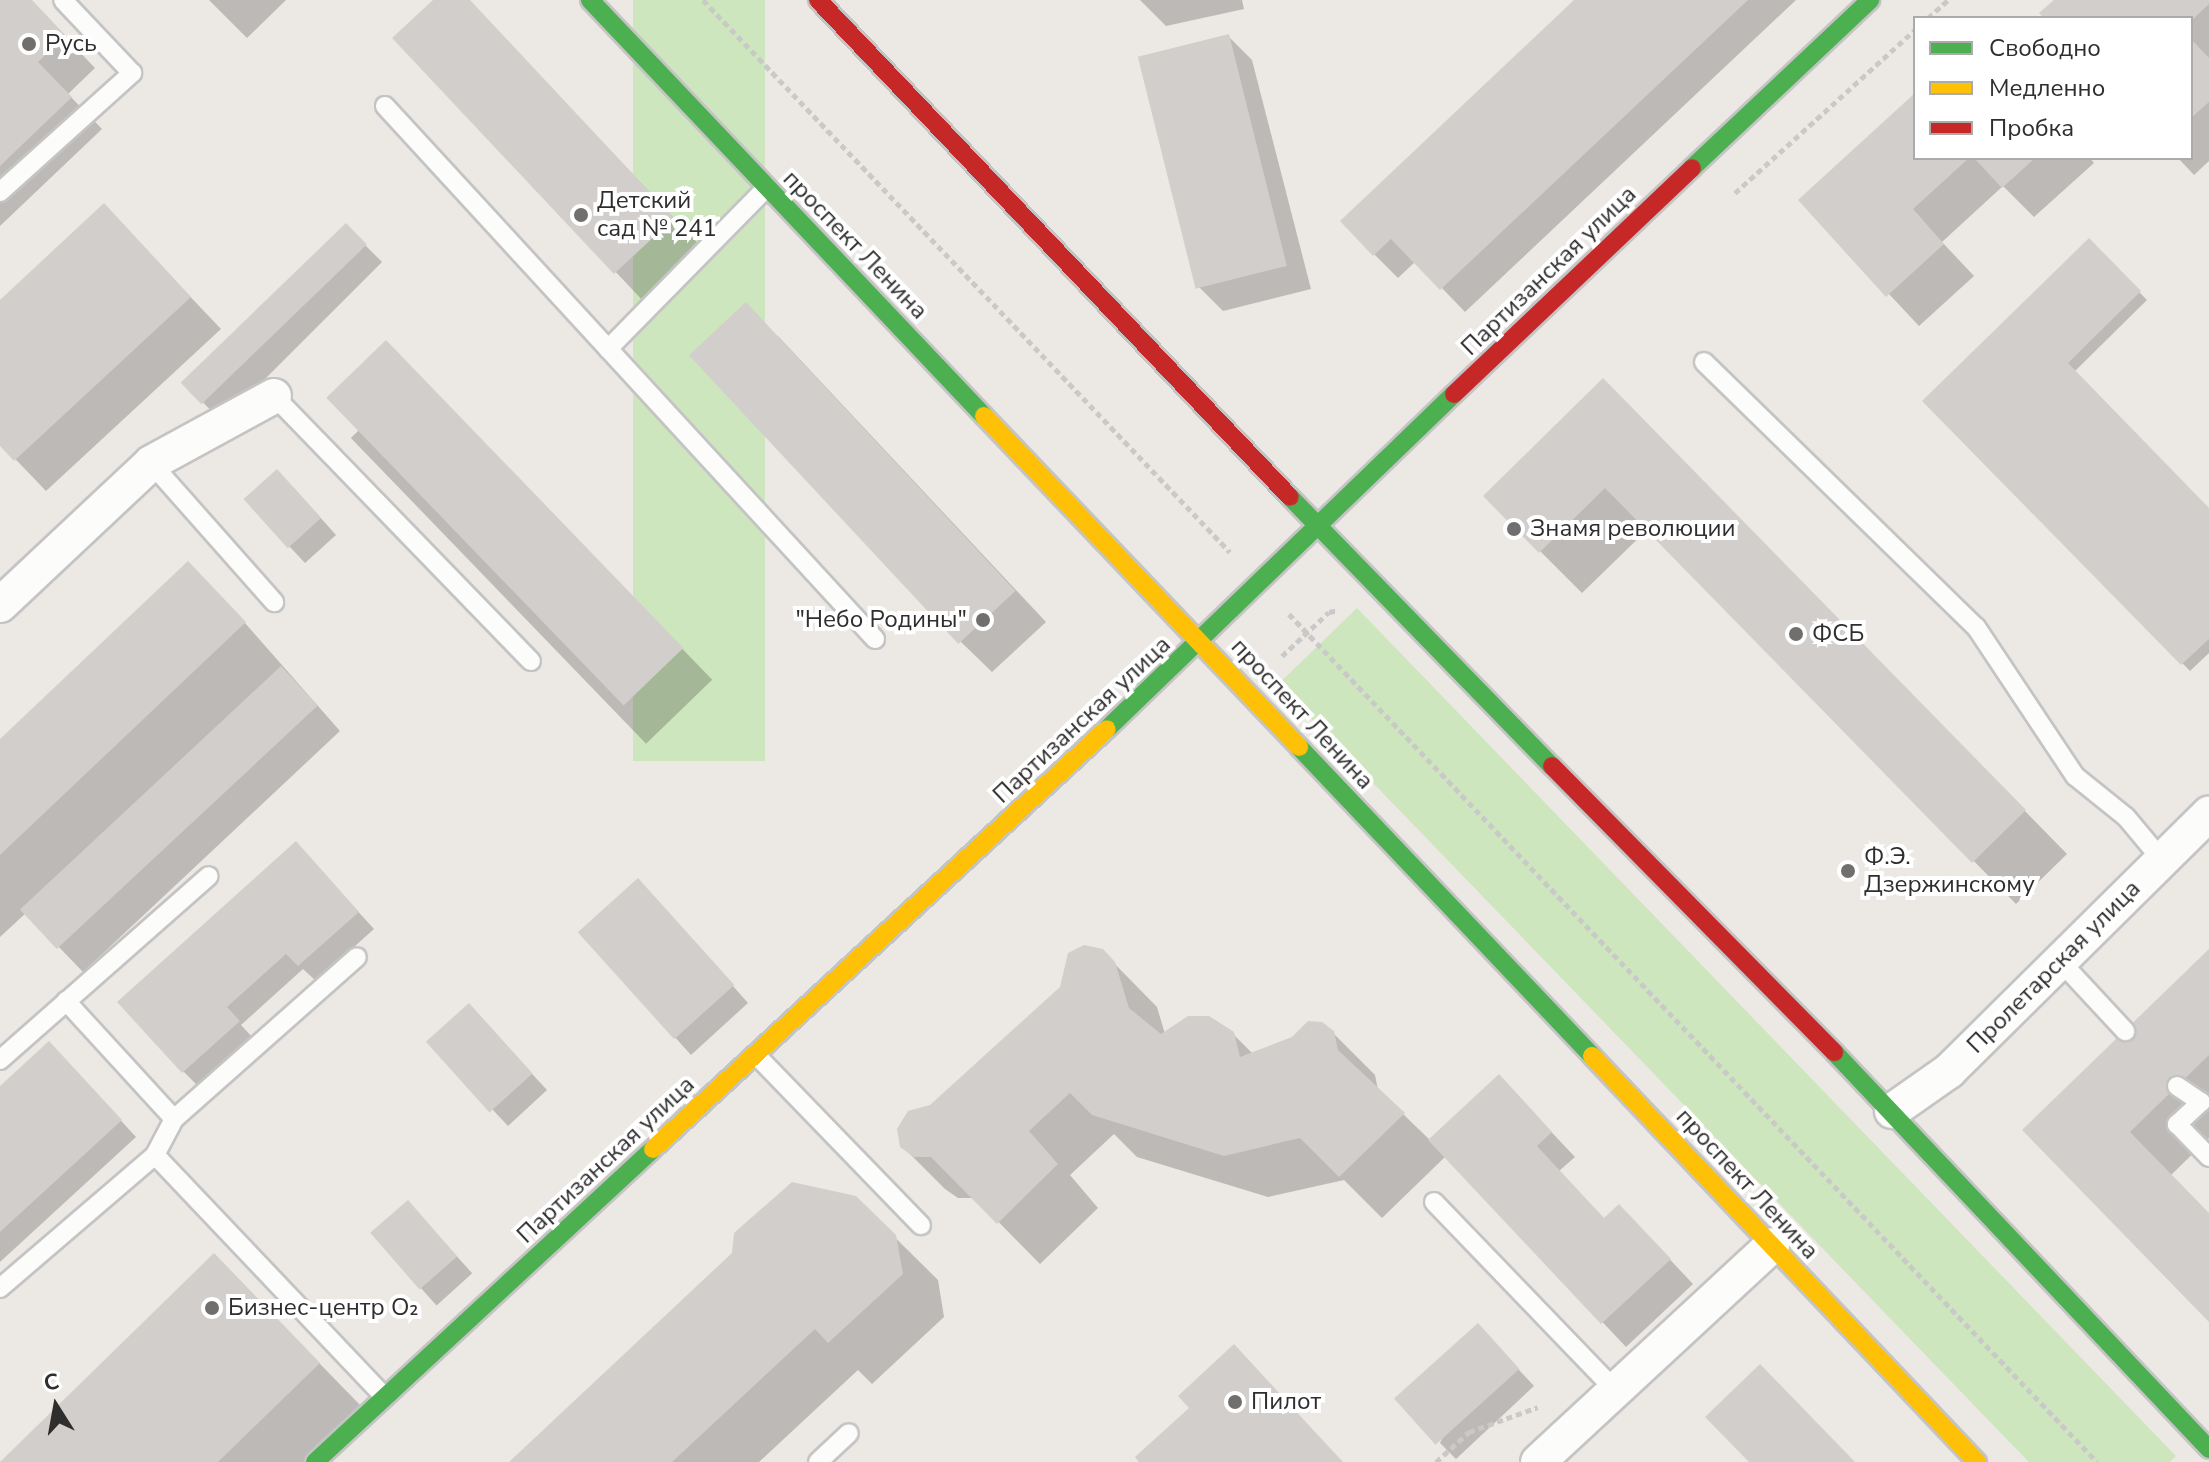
<!DOCTYPE html>
<html>
<head>
<meta charset="utf-8">
<style>
  body { margin:0 }
  #map { position:relative; width:2209px; height:1462px; overflow:hidden; background:#ece8e4; font-family:"Nunito Sans",sans-serif }
  div>[style] { position:absolute }
  .green>* { inset:0; background:#cee6be; transform-origin:0 0 }
  .shadow>* { inset:0; background:#0003; transform-origin:0 0 }
  .building>* { inset:0; background:#d1cecb; transform-origin:0 0 }
  .path>* { height:5px; margin-top:-2.5px; transform-origin:0; background:repeating-linear-gradient(90deg,#c9c9c8 0 6px,transparent 0 10px) }
  .roads { filter:drop-shadow(2px 0 #c5c4c5) drop-shadow(-2px 0 #c5c4c5) drop-shadow(0 2px #c5c4c5) drop-shadow(0 -2px #c5c4c5) }
  .lane>* { height:18px; margin:-9px; padding:0 9px; transform-origin:9px; border-radius:9px; background:#fcfcfb }
  .street>* { height:34px; margin:-17px; padding:0 17px; transform-origin:17px; border-radius:17px; background:#fcfcfb }
  .fast>* { height:18px; margin:-9px; padding:0 9px; transform-origin:9px; border-radius:9px; background:#4caf50 }
  .slow>* { height:18px; margin:-9px; padding:0 9px; transform-origin:9px; border-radius:9px; background:#ffc107 }
  .jam>* { height:18px; margin:-9px; padding:0 9px; transform-origin:9px; border-radius:9px; background:#c62828 }
  .dots>* { width:22px; height:22px; translate:-50% -50%; box-sizing:border-box; border:4px solid #fff; border-radius:50% }
  span { translate:-50% -50%; white-space:nowrap; text-align:center; line-height:1.15; -webkit-text-stroke:8px #fff; paint-order:stroke }
  .poi-label { font-size:24px; color:#2e2e2e }
  .left { translate:0 -50%; text-align:left }
  .right { translate:-100% -50%; text-align:right }
  .street-label { font-size:24px; color:#2e2e2e }
  .legend { position:absolute; left:1913px; top:16px; width:280px; height:144px; box-sizing:border-box; background:#fff; border:2px solid #ababab; margin:0; padding:10px 14px; list-style:none; font-size:24px; color:#2e2e2e }
  .legend li { display:flex; align-items:center; gap:16px; height:40px }
  .legend b { width:40px; border:2px solid #ababab }
  .north { position:absolute; left:16px; top:1366px; width:80px; height:80px; -webkit-text-stroke:6px #fff; paint-order:stroke; rotate:349deg; font-size:22px; font-weight:700; line-height:32px; text-align:center; color:#2e2e2e }
  .north::after { content:''; display:block; margin:auto; width:28px; height:36px; background:#2e2e2e; clip-path:polygon(50% 0,100% 100%,50% 72%,0 100%) }
</style>
</head>
<body>
<div id="map">
  <div class="green">
    <i style="left:633px;top:0;width:132px;height:761px"></i>
    <i style="left:1357px;top:608px;width:1179px;height:110px;rotate:46deg"></i>
  </div>
  <div class="shadow">
    <i style="clip-path:polygon(0 0,30px 0,95px 68px,68px 94px,102px 129px,0 226px)"></i>
    <i style="clip-path:polygon(209px 0,286px 0,247px 38px)"></i>
    <i style="clip-path:polygon(436px 0,469px 0,704px 250px,646px 304px,395px 38px)"></i>
    <i style="clip-path:polygon(1140px 0,1242px 0,1244px 9px,1166px 26px)"></i>
    <i style="clip-path:polygon(1577px 0,1796px 0,1465px 312px,1416px 261px,1398px 278px,1374px 254px)"></i>
    <i style="clip-path:polygon(2056px 0,2209px 0,2209px 161px,2194px 175px,2178px 158px,2191px 158px,2191px 18px)"></i>
    <i style="clip-path:polygon(1228px 36px,1252px 60px,1311px 289px,1223px 311px,1199px 287px)"></i>
    <i style="clip-path:polygon(1915px 96px,1915px 158px,2090px 158px,2094px 163px,2034px 217px,2003px 186px,1942px 242px,1974px 276px,1919px 326px,1801px 200px)"></i>
    <i style="clip-path:polygon(104px 206px,221px 329px,46px 491px,0 443px,0 303px)"></i>
    <i style="left:346px;top:226px;width:51px;height:226px;rotate:45deg"></i>
    <i style="clip-path:polygon(2089px 241px,2147px 300px,2074px 372px,2209px 511px,2209px 653px,2190px 671px,1925px 401px)"></i>
    <i style="clip-path:polygon(777px 335px,1046px 622px,992px 672px,961px 642px)"></i>
    <i style="left:417px;top:374px;width:425px;height:92px;rotate:46deg"></i>
    <i style="clip-path:polygon(1645px 423px,2067px 854px,2016px 904px,1648px 529px,1582px 593px,1540px 551px)"></i>
    <i style="clip-path:polygon(293px 487px,336px 535px,305px 563px,245px 499px)"></i>
    <i style="clip-path:polygon(230px 606px,340px 731px,83px 972px,26px 913px,0 937px,0 742px)"></i>
    <i style="clip-path:polygon(311px 860px,374px 929px,316px 981px,303px 969px,241px 1025px,254px 1039px,199px 1087px,183px 1071px)"></i>
    <i style="clip-path:polygon(654px 897px,748px 1003px,691px 1055px,580px 932px)"></i>
    <i style="clip-path:polygon(1102px 951px,1157px 1007px,1165px 1034px,1233px 1034px,1253px 1054px,1332px 1032px,1375px 1075px,1378px 1090px,1431px 1141px,1522px 1101px,1575px 1157px,1559px 1171px,1605px 1220px,1643px 1231px,1693px 1284px,1626px 1347px,1446px 1156px,1382px 1218px,1344px 1180px,1268px 1197px,1137px 1157px,1114px 1134px,1070px 1175px,1098px 1208px,1040px 1264px,975px 1198px,958px 1198px,945px 1189px,902px 1146px,931px 1107px)"></i>
    <i style="clip-path:polygon(2209px 952px,2209px 1138px,2170px 1176px,2209px 1215px,2209px 1319px,2025px 1130px)"></i>
    <i style="clip-path:polygon(484px 1022px,547px 1090px,508px 1126px,429px 1042px)"></i>
    <i style="clip-path:polygon(65px 1060px,136px 1137px,0 1262px,0 1089px)"></i>
    <i style="clip-path:polygon(855px 1198px,938px 1280px,944px 1317px,872px 1384px,858px 1370px,759px 1462px,512px 1462px)"></i>
    <i style="left:408px;top:1202px;width:96px;height:48px;rotate:48deg"></i>
    <i style="clip-path:polygon(256px 1298px,361px 1406px,304px 1462px,0 1462px)"></i>
    <i style="clip-path:polygon(1493px 1342px,1534px 1386px,1456px 1459px,1440px 1443px)"></i>
  </div>
  <div class="building">
    <i style="clip-path:polygon(0 0,32px 0,66px 36px,38px 62px,72px 97px,0 166px)"></i>
    <i style="clip-path:polygon(433px 0,470px 0,674px 218px,614px 274px,392px 38px)"></i>
    <i style="clip-path:polygon(1574px 0,1748px 0,1440px 290px,1391px 239px,1373px 256px,1340px 221px)"></i>
    <i style="clip-path:polygon(2054px 0,2209px 0,2209px 4px,2191px 21px,2044px 18px,2039px 13px)"></i>
    <i style="left:1229px;top:34px;width:239px;height:94px;rotate:76deg"></i>
    <i style="clip-path:polygon(2191px 39px,2209px 58px,2209px 102px,2191px 118px)"></i>
    <i style="clip-path:polygon(1915px 93px,1915px 158px,1969px 158px,1913px 209px,1944px 244px,1886px 297px,1798px 200px)"></i>
    <i style="clip-path:polygon(1974px 158px,2035px 158px,2002px 188px)"></i>
    <i style="clip-path:polygon(104px 203px,191px 297px,14px 461px,0 446px,0 300px)"></i>
    <i style="left:346px;top:223px;width:30px;height:230px;rotate:46deg"></i>
    <i style="clip-path:polygon(2089px 238px,2141px 291px,2068px 363px,2209px 508px,2209px 639px,2181px 665px,1922px 401px)"></i>
    <i style="left:746px;top:302px;width:395px;height:78px;rotate:47deg"></i>
    <i style="left:386px;top:340px;width:428px;height:83px;rotate:46deg"></i>
    <i style="clip-path:polygon(1603px 378px,2026px 810px,1972px 863px,1605px 488px,1539px 553px,1483px 496px)"></i>
    <i style="left:277px;top:469px;width:66px;height:45px;rotate:48deg"></i>
    <i style="clip-path:polygon(188px 561px,246px 622px,0 855px,0 739px)"></i>
    <i style="left:281px;top:666px;width:54px;height:357px;rotate:47deg"></i>
    <i style="clip-path:polygon(296px 841px,359px 912px,298px 966px,286px 954px,227px 1007px,240px 1021px,182px 1073px,117px 1002px)"></i>
    <i style="left:638px;top:878px;width:144px;height:81px;rotate:48deg"></i>
    <i style="clip-path:polygon(1084px 945px,1103px 949px,1115px 962px,1129px 1008px,1161px 1034px,1188px 1016px,1209px 1016px,1234px 1032px,1240px 1057px,1292px 1037px,1308px 1021px,1322px 1022px,1334px 1031px,1338px 1050px,1405px 1113px,1339px 1177px,1300px 1138px,1224px 1156px,1092px 1115px,1070px 1093px,1029px 1131px,1058px 1164px,997px 1224px,931px 1157px,914px 1157px,900px 1147px,897px 1129px,908px 1111px,930px 1105px,1060px 987px,1068px 953px)"></i>
    <i style="clip-path:polygon(2209px 949px,2209px 1055px,2130px 1132px,2209px 1213px,2209px 1322px,2022px 1130px)"></i>
    <i style="left:469px;top:1003px;width:95px;height:58px;rotate:48deg"></i>
    <i style="clip-path:polygon(49px 1041px,122px 1120px,0 1232px,0 1086px)"></i>
    <i style="clip-path:polygon(1499px 1074px,1552px 1132px,1537px 1146px,1604px 1218px,1619px 1204px,1671px 1259px,1601px 1324px,1428px 1140px)"></i>
    <i style="clip-path:polygon(792px 1182px,856px 1196px,896px 1235px,903px 1274px,828px 1343px,815px 1329px,672px 1462px,509px 1462px,732px 1253px,734px 1233px)"></i>
    <i style="left:408px;top:1200px;width:75px;height:50px;rotate:49deg"></i>
    <i style="clip-path:polygon(214px 1253px,320px 1363px,218px 1462px,0 1462px)"></i>
    <i style="left:1478px;top:1323px;width:62px;height:113px;rotate:48deg"></i>
    <i style="clip-path:polygon(1234px 1344px,1315px 1432px,1343px 1462px,1139px 1462px,1135px 1457px,1189px 1408px,1178px 1396px)"></i>
    <i style="clip-path:polygon(1760px 1364px,1855px 1462px,1749px 1462px,1705px 1417px)"></i>
  </div>
  <div class="path">
    <i style="left:703px;top:0;width:763px;rotate:46.33deg"></i>
    <i style="left:1928px;top:18px;width:27px;rotate:-42deg"></i>
    <i style="left:1735px;top:193px;width:243px;rotate:-42.2deg"></i>
    <i style="left:1289px;top:614px;width:1171px;rotate:46.38deg"></i>
    <i style="left:1282px;top:656px;width:64px;rotate:-43.1deg"></i>
    <i style="left:1329px;top:612px;width:10px;rotate:-11deg"></i>
    <i style="left:1436px;top:1462px;width:45px;rotate:-42.3deg"></i>
    <i style="left:1469px;top:1432px;width:73px;rotate:-19.9deg"></i>
  </div>
  <div class="roads">
    <div class="lane">
      <i style="left:385px;top:106px;width:724px;rotate:47.41deg"></i>
      <i style="left:0;top:192px;width:178px;rotate:-42deg"></i>
      <i style="left:132px;top:73px;width:100px;rotate:-133.4deg"></i>
      <i style="left:608px;top:349px;width:227px;rotate:-45.5deg"></i>
      <i style="left:1704px;top:362px;width:380px;rotate:44.3deg"></i>
      <i style="left:1976px;top:627px;width:179px;rotate:56.4deg"></i>
      <i style="left:2075px;top:776px;width:65px;rotate:38.8deg"></i>
      <i style="left:2126px;top:817px;width:56px;rotate:50.1deg"></i>
      <i style="left:274px;top:396px;width:369px;rotate:45.9deg"></i>
      <i style="left:151px;top:463px;width:186px;rotate:48.5deg"></i>
      <i style="left:2060px;top:961px;width:96px;rotate:47.1deg"></i>
      <i style="left:66px;top:1001px;width:160px;rotate:47.5deg"></i>
      <i style="left:756px;top:1055px;width:237px;rotate:45.9deg"></i>
      <i style="left:0;top:1060px;width:278px;rotate:-41.4deg"></i>
      <i style="left:2177px;top:1086px;width:29px;rotate:34deg"></i>
      <i style="left:2201px;top:1102px;width:33px;rotate:137deg"></i>
      <i style="left:2177px;top:1124px;width:46px;rotate:45.9deg"></i>
      <i style="left:155px;top:1155px;width:334px;rotate:46.5deg"></i>
      <i style="left:1434px;top:1202px;width:261px;rotate:46.1deg"></i>
      <i style="left:0;top:1288px;width:204px;rotate:-40.6deg"></i>
      <i style="left:155px;top:1155px;width:41px;rotate:-62.2deg"></i>
      <i style="left:174px;top:1119px;width:244px;rotate:-41.5deg"></i>
      <i style="left:818px;top:1462px;width:42px;rotate:-43.1deg"></i>
    </div>
    <div class="street">
      <i style="left:0;top:605px;width:207px;rotate:-43.2deg"></i>
      <i style="left:151px;top:463px;width:140px;rotate:-28.6deg"></i>
      <i style="left:1892px;top:1111px;width:70px;rotate:-35.1deg"></i>
      <i style="left:1949px;top:1071px;width:366px;rotate:-44.7deg"></i>
      <i style="left:1538px;top:1462px;width:319px;rotate:-42.8deg"></i>
    </div>
    <div class="fast">
      <i style="left:590px;top:0;width:573px;rotate:46.56deg"></i>
      <i style="left:1692px;top:168px;width:245px;rotate:-43.3deg"></i>
      <i style="left:1290px;top:497px;width:376px;rotate:45.8deg"></i>
      <i style="left:1107px;top:729px;width:482px;rotate:-44deg"></i>
      <i style="left:1299px;top:747px;width:426px;rotate:46.5deg"></i>
      <i style="left:1834px;top:1052px;width:546px;rotate:46.63deg"></i>
      <i style="left:315px;top:1462px;width:461px;rotate:-42.8deg"></i>
    </div>
    <div class="slow">
      <i style="left:984px;top:416px;width:457px;rotate:46.4deg"></i>
      <i style="left:1592px;top:1056px;width:560px;rotate:46.52deg"></i>
      <i style="left:653px;top:1149px;width:618px;rotate:-42.77deg"></i>
    </div>
    <div class="jam">
      <i style="left:818px;top:0;width:685px;rotate:46.48deg"></i>
      <i style="left:1454px;top:394px;width:328px;rotate:-43.5deg"></i>
      <i style="left:1552px;top:766px;width:402px;rotate:45.4deg"></i>
    </div>
  </div>
  <div class="dots">
    <i style="left:29px;top:44px;background:#706f6e"></i>
    <i style="left:581px;top:215px;background:#706f6e"></i>
    <i style="left:1514px;top:529px;background:#706f6e"></i>
    <i style="left:983px;top:620px;background:#706f6e"></i>
    <i style="left:1796px;top:634px;background:#706f6e"></i>
    <i style="left:1848px;top:871px;background:#706f6e"></i>
    <i style="left:212px;top:1308px;background:#706f6e"></i>
    <i style="left:1235px;top:1402px;background:#706f6e"></i>
  </div>
  <div class="poi-label">
    <span class="left" style="left:45px;top:44px">Русь</span>
    <span class="left" style="left:597px;top:215px">Детский<br>сад № 241</span>
    <span class="left" style="left:1530px;top:529px">Знамя революции</span>
    <span class="right" style="left:967px;top:620px">"Небо Родины"</span>
    <span class="left" style="left:1812px;top:634px">ФСБ</span>
    <span class="left" style="left:1864px;top:871px">Ф.Э.<br>Дзержинскому</span>
    <span class="left" style="left:228px;top:1308px">Бизнес-центр O₂</span>
    <span class="left" style="left:1251px;top:1402px">Пилот</span>
  </div>
  <div class="street-label">
    <span style="left:855px;top:245px;rotate:46deg">проспект Ленина</span>
    <span style="left:1549px;top:271px;rotate:-44deg">Партизанская улица</span>
    <span style="left:1302px;top:714px;rotate:47deg">проспект Ленина</span>
    <span style="left:1082px;top:720px;rotate:-43deg">Партизанская улица</span>
    <span style="left:2054px;top:967px;rotate:-45deg">Пролетарская улица</span>
    <span style="left:606px;top:1160px;rotate:-43deg">Партизанская улица</span>
    <span style="left:1747px;top:1184px;rotate:47deg">проспект Ленина</span>
  </div>
  <ul class="legend">
  <li><b style="height:10px;background:#4caf50"></b>Свободно</li>
  <li><b style="height:10px;background:#ffc107"></b>Медленно</li>
  <li><b style="height:10px;background:#c62828"></b>Пробка</li>
  </ul>
  <div class="north">С</div>
</div>
</body>
</html>
